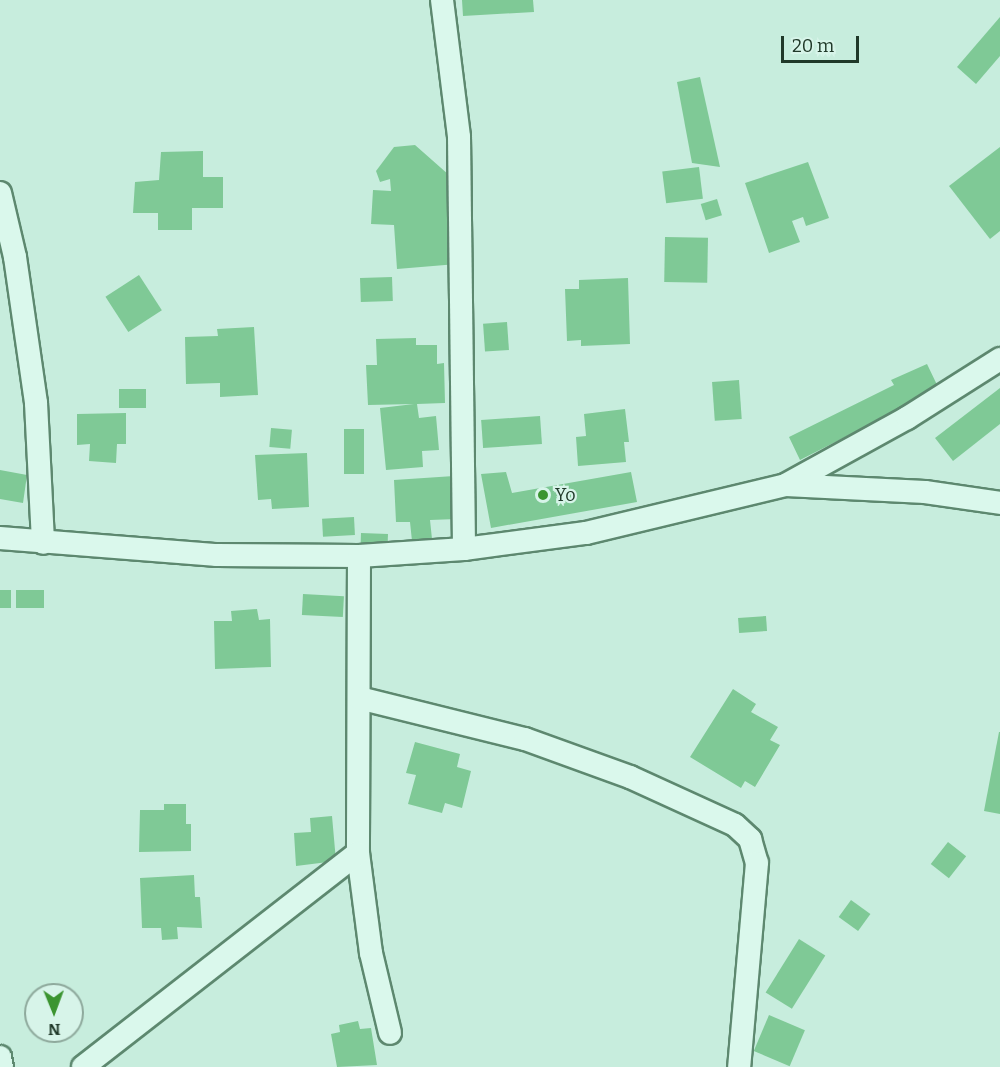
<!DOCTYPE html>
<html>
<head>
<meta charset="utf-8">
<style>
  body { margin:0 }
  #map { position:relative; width:1000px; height:1067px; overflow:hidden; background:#c7eddd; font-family:Bitter,serif }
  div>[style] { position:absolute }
  .building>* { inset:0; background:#7fc996; transform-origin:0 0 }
  .roads { filter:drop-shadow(2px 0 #5d886f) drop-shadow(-2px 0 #5d886f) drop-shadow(0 2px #5d886f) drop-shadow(0 -2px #5d886f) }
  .minor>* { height:22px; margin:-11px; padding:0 11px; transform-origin:11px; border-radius:11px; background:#daf8ec }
  .dots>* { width:16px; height:16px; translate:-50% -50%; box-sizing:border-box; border:3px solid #d7f4e9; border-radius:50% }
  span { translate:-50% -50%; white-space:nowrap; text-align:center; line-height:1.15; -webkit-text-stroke:4.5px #d7f4e9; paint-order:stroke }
  .poi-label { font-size:18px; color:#203929 }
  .left { translate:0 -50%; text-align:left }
  .north { position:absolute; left:24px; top:983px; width:60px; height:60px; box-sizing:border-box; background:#d7f4e9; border:2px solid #8ea99c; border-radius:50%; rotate:179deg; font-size:16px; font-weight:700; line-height:24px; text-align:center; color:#203929 }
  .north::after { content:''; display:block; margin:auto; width:21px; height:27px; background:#3b9430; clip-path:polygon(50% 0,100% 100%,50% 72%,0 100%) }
  .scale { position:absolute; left:781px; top:36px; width:78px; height:27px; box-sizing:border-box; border:3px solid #203929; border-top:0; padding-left:8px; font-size:18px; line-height:21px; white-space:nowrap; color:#203929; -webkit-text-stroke:4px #d7f4e9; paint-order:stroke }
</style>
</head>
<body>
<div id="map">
  <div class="building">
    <i style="clip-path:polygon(462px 0,533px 0,534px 12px,463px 16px)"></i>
    <i style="clip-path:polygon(1000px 17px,1000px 56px,976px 84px,957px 67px)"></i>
    <i style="clip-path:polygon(700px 77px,720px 167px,692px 163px,677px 82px)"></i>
    <i style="clip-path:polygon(415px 145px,449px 175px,457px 264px,397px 269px,394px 225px,371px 224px,373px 190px,391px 191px,390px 179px,380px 182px,376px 171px,394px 147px)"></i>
    <i style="clip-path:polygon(1000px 147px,1000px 231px,990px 239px,949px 186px)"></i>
    <i style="clip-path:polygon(203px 151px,203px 177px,223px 177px,223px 208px,192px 208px,192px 230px,158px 230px,158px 213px,133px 213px,135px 182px,159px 180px,161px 152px)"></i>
    <i style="clip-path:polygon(808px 162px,829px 218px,806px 226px,803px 217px,792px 221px,800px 242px,769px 253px,745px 183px)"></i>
    <i style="left:699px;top:167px;width:32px;height:37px;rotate:83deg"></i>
    <i style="left:717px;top:199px;width:17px;height:17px;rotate:73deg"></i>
    <i style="left:665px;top:237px;width:43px;height:45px;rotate:1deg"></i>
    <i style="left:139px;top:275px;width:42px;height:40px;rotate:57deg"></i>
    <i style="left:392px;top:277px;width:24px;height:32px;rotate:88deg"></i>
    <i style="clip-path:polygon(628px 278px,630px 344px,581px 346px,581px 340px,567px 341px,565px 289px,579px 289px,579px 280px)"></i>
    <i style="left:507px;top:322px;width:28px;height:24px;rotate:86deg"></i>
    <i style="clip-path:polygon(254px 327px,258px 395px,220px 397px,220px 383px,186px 384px,185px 337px,218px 336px,217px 329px)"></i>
    <i style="clip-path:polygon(416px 338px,416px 345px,437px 345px,437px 364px,444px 363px,445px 403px,417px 404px,419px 418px,436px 416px,439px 450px,422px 451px,423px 467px,386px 470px,380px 408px,414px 404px,368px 405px,366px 365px,377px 365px,376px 339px)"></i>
    <i style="clip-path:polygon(927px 364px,939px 389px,800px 460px,789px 437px,894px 385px,891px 380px)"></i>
    <i style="left:739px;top:380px;width:39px;height:27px;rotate:86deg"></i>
    <i style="clip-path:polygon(1000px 388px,1000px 424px,953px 461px,935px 438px)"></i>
    <i style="left:119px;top:389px;width:27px;height:19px"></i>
    <i style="clip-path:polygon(625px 409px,629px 442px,624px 442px,626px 462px,578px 466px,576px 437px,586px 436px,584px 414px)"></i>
    <i style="clip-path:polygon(126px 413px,126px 444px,117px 444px,116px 463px,89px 461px,90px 444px,77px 445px,77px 414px)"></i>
    <i style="left:540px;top:416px;width:28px;height:59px;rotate:86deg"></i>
    <i style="left:271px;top:428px;width:21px;height:19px;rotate:5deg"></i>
    <i style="left:364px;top:429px;width:45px;height:20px;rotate:90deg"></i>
    <i style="clip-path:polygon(307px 453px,309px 507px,272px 509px,271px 499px,258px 500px,255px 455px)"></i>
    <i style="clip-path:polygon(0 470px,27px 475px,23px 503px,0 499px)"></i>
    <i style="clip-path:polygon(506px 472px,512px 493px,631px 472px,637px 502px,491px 528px,481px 474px)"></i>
    <i style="clip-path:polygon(454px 476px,457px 519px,430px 520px,432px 539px,412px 541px,410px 522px,396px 522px,394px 480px)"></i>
    <i style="left:354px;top:517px;width:18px;height:32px;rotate:87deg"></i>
    <i style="left:361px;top:533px;width:27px;height:17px;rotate:2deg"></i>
    <i style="left:0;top:590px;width:11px;height:18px"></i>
    <i style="left:16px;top:590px;width:28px;height:18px"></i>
    <i style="left:303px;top:594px;width:41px;height:21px;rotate:3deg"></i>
    <i style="clip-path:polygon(257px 609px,259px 620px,270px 619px,271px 667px,215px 669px,214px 621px,232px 621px,231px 611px)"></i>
    <i style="left:766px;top:616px;width:15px;height:28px;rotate:86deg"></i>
    <i style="clip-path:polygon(733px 689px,756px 704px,751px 712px,778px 727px,770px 740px,780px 745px,755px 787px,745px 781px,741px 788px,690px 757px)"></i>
    <i style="clip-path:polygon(999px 732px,1000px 732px,1000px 814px,984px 811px)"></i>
    <i style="clip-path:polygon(415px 742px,460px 754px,457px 767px,471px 771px,462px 808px,445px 803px,442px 813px,408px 804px,416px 775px,406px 773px)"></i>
    <i style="clip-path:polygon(164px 804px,186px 804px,186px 824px,191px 824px,191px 851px,139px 852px,140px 810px,164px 810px)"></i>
    <i style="clip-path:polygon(332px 816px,336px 861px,296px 866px,294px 833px,311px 832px,310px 818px)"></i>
    <i style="left:948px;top:842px;width:23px;height:28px;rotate:38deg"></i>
    <i style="clip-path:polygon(194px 875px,195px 897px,200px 897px,202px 928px,177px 927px,178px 939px,162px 940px,161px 928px,142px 928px,140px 878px)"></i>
    <i style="left:851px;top:900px;width:24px;height:21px;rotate:36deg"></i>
    <i style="left:799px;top:939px;width:31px;height:63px;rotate:32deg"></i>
    <i style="left:769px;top:1015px;width:39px;height:39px;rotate:23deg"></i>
    <i style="clip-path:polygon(358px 1021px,360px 1029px,371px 1028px,377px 1065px,337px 1067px,331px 1034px,340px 1032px,339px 1025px)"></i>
  </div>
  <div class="roads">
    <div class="minor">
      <i style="left:442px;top:0;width:138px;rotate:82.9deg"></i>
      <i style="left:459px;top:137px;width:412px;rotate:89.3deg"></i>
      <i style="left:0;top:193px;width:66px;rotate:76.8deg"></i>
      <i style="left:15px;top:257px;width:148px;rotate:81.8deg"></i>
      <i style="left:36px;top:403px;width:140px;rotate:87.1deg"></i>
      <i style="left:787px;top:484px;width:137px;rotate:-28.8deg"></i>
      <i style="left:907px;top:418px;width:110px;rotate:-32.4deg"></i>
      <i style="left:0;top:538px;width:218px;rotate:4.5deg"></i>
      <i style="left:217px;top:555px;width:142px;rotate:0.4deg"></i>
      <i style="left:359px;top:556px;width:105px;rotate:-3.8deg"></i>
      <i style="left:464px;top:549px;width:123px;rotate:-7.5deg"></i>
      <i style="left:586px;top:533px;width:206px;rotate:-13.5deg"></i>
      <i style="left:786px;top:485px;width:139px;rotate:2.9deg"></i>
      <i style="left:925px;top:492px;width:76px;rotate:8.3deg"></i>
      <i style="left:359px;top:556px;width:297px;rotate:90.2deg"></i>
      <i style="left:358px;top:853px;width:101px;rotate:82.6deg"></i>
      <i style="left:371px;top:953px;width:82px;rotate:76.6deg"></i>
      <i style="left:359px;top:698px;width:171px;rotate:13.9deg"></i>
      <i style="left:525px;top:739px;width:112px;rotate:19.9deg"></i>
      <i style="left:630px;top:777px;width:115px;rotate:24.6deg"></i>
      <i style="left:735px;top:825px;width:21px;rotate:43deg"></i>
      <i style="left:750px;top:839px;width:25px;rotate:74deg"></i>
      <i style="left:757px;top:863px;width:205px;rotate:95deg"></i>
      <i style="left:0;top:1057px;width:10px;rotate:79deg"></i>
      <i style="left:83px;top:1067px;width:348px;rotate:-37.9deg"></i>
    </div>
  </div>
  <div class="dots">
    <i style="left:543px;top:495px;background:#3b9430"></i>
  </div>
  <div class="poi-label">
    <span class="left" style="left:555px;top:495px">Yo</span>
  </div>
  <div class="north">N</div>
  <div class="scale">20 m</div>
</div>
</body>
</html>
